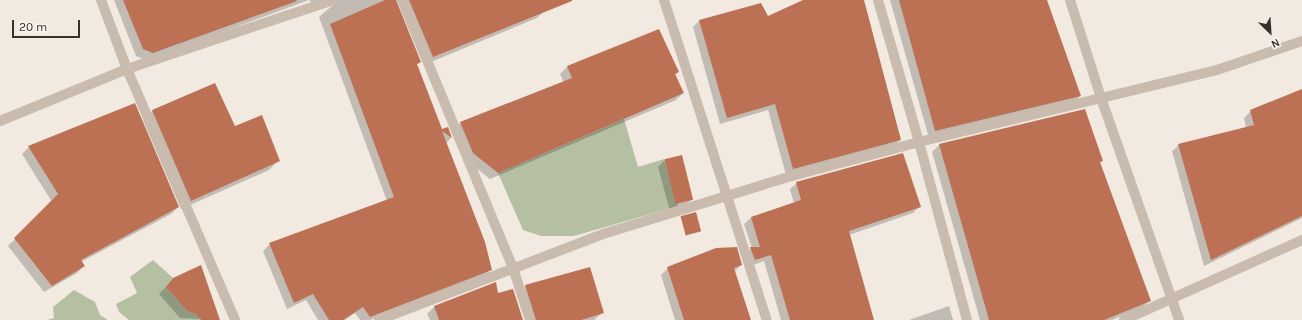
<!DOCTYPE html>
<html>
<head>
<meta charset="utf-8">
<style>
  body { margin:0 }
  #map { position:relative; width:1302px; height:320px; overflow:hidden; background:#f2eae1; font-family:Karla,sans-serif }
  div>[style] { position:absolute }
  .green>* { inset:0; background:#b4c0a1 }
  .shadow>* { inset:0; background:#0003 }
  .building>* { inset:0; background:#bd7154; transform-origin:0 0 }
  .minor>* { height:10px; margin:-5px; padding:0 5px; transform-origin:5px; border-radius:5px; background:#c9bbad }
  span { translate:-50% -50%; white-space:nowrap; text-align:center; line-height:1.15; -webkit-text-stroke:3.5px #f9f4ed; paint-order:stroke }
  .north { position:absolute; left:1250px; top:12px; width:40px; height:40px; -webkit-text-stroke:3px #f9f4ed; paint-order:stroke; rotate:155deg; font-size:11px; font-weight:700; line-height:16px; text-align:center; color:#38302b }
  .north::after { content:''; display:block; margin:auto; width:14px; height:18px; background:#38302b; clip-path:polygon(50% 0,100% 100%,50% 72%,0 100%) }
  .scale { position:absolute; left:12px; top:20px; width:68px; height:18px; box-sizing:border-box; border:2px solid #38302b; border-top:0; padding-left:5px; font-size:12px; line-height:14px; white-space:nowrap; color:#38302b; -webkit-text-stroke:3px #f9f4ed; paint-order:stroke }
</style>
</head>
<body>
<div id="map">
  <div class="green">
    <i style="clip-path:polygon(624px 119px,638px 167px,664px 159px,678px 206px,574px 236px,541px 236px,523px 230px,498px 173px)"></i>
    <i style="clip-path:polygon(153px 260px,173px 278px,166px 287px,187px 311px,196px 314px,201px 320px,129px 320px,119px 312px,116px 304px,137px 293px,130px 277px)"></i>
    <i style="clip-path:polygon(74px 290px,95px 302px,100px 315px,108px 320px,47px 320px,54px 318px,53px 307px)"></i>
  </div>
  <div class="shadow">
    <i style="clip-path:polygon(114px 0,309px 0,146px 60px,136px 56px)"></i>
    <i style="clip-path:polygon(309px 0,570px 0,544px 11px,537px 18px,426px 64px,401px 4px,395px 0,420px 62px,416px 65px,441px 131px,447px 128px,451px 138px,446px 143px,491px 269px,484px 276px,370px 320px,360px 320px,355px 313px,345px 320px,318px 320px,306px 300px,287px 309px,263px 251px,270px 244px,387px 201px,319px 17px,333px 5px,313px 4px)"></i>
    <i style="clip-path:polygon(806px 0,862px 0,900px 140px,893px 147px,786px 175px,768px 110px,720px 124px,693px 27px,700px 20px,768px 17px)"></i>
    <i style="clip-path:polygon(890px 0,1046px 0,1080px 96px,1073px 103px,929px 138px)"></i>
    <i style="clip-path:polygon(658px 30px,678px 72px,675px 75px,683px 93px,676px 100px,490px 179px,466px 160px,453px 130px,460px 123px,564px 83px,560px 74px,567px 67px)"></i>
    <i style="clip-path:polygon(214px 84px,234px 127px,279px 160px,269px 170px,181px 209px,143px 120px,152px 111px)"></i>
    <i style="clip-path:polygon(1302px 90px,1302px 218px,1204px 266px,1172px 151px,1179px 145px,1246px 128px,1244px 118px,1251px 111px)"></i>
    <i style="clip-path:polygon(939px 145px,1102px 161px,1099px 164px,1150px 300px,1143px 307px,1112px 320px,980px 320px,932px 152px)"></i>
    <i style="clip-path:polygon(29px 147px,178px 207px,171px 214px,81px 262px,84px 266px,77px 273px,44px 292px,8px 246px,52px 202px,22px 154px)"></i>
    <i style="clip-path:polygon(665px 160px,692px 199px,685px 206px,670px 211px,658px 167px)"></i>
    <i style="clip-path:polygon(797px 183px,920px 206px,913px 213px,849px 235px,873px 320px,781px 320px,764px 261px,748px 267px,744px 255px,752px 248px,744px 224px,751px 218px,794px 204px,790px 189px)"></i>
    <i style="clip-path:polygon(741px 265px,734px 272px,750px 320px,675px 320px,661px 275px,668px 268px)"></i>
    <i style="clip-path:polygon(173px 279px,219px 320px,180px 318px,159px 294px)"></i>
    <i style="clip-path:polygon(526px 286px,603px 312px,594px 320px,528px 320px,519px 293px)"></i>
    <i style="clip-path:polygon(498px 295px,522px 320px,430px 320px,427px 314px,434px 307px)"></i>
    <i style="clip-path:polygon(949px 306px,953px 320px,909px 320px)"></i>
  </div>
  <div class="building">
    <i style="clip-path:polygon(123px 0,296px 0,297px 1px,153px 53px,143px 49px)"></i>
    <i style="clip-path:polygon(385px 0,396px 0,421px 62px,417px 64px,442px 129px,448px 127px,452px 138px,442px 131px,485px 242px,492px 270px,370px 317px,363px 307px,343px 320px,329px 320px,313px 294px,294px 303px,269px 243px,394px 197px,330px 24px)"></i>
    <i style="clip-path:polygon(409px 0,572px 0,572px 1px,433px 57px)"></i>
    <i style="clip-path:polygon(803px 0,864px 0,901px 140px,793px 169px,775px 104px,727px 118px,699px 20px,761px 3px,768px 16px)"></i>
    <i style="clip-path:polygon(899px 0,1047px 0,1081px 96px,935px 131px)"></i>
    <i style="clip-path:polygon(659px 29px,679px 72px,675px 74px,684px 93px,498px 173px,473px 153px,460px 122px,572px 78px,567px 66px)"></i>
    <i style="clip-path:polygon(215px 83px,235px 126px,262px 115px,280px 161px,191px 201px,152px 110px)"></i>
    <i style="clip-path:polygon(1302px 89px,1302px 216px,1211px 260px,1178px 144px,1254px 125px,1250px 110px)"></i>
    <i style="clip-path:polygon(135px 103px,179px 207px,81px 260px,85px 266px,52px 286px,14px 238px,58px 194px,28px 146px)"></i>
    <i style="clip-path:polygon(1085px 109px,1103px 161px,1100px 162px,1151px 301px,1104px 320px,989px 320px,939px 144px)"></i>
    <i style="clip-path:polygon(903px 153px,921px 207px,849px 231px,874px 320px,790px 320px,771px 255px,755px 260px,750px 247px,760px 247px,751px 217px,801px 200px,796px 182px)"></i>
    <i style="left:682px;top:155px;width:46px;height:18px;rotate:76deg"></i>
    <i style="left:696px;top:212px;width:20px;height:16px;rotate:75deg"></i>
    <i style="clip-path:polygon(737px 247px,742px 265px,734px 268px,751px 320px,684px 320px,667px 267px,716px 248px)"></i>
    <i style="clip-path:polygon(201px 265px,220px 320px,201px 320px,196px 314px,187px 311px,166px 287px,173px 278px)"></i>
    <i style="clip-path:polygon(590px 267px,604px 313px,581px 320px,536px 320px,525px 285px)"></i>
    <i style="clip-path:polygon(496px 282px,498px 293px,513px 289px,523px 320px,439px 320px,434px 306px)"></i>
  </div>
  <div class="minor">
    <i style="left:101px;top:0;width:74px;rotate:69.4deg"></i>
    <i style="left:127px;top:69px;width:273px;rotate:66.7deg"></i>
    <i style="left:402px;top:0;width:290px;rotate:67.5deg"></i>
    <i style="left:513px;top:268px;width:55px;rotate:71.9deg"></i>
    <i style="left:664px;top:0;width:336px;rotate:72.2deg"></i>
    <i style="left:878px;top:0;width:148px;rotate:73.9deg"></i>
    <i style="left:919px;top:142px;width:307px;rotate:-13.6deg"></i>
    <i style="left:1217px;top:70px;width:90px;rotate:-18.8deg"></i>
    <i style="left:1070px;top:0;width:103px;rotate:72.4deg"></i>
    <i style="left:1101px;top:98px;width:235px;rotate:70.6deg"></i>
    <i style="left:0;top:121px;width:137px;rotate:-22.3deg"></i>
    <i style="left:127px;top:69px;width:217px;rotate:-18.5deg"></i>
    <i style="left:379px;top:320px;width:240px;rotate:-21deg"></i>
    <i style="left:603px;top:234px;width:198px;rotate:-17.1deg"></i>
    <i style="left:792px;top:176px;width:131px;rotate:-15deg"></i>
    <i style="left:919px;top:142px;width:184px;rotate:74.9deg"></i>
    <i style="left:1124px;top:320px;width:195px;rotate:-24.2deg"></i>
  </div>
  <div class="north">N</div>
  <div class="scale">20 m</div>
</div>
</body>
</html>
